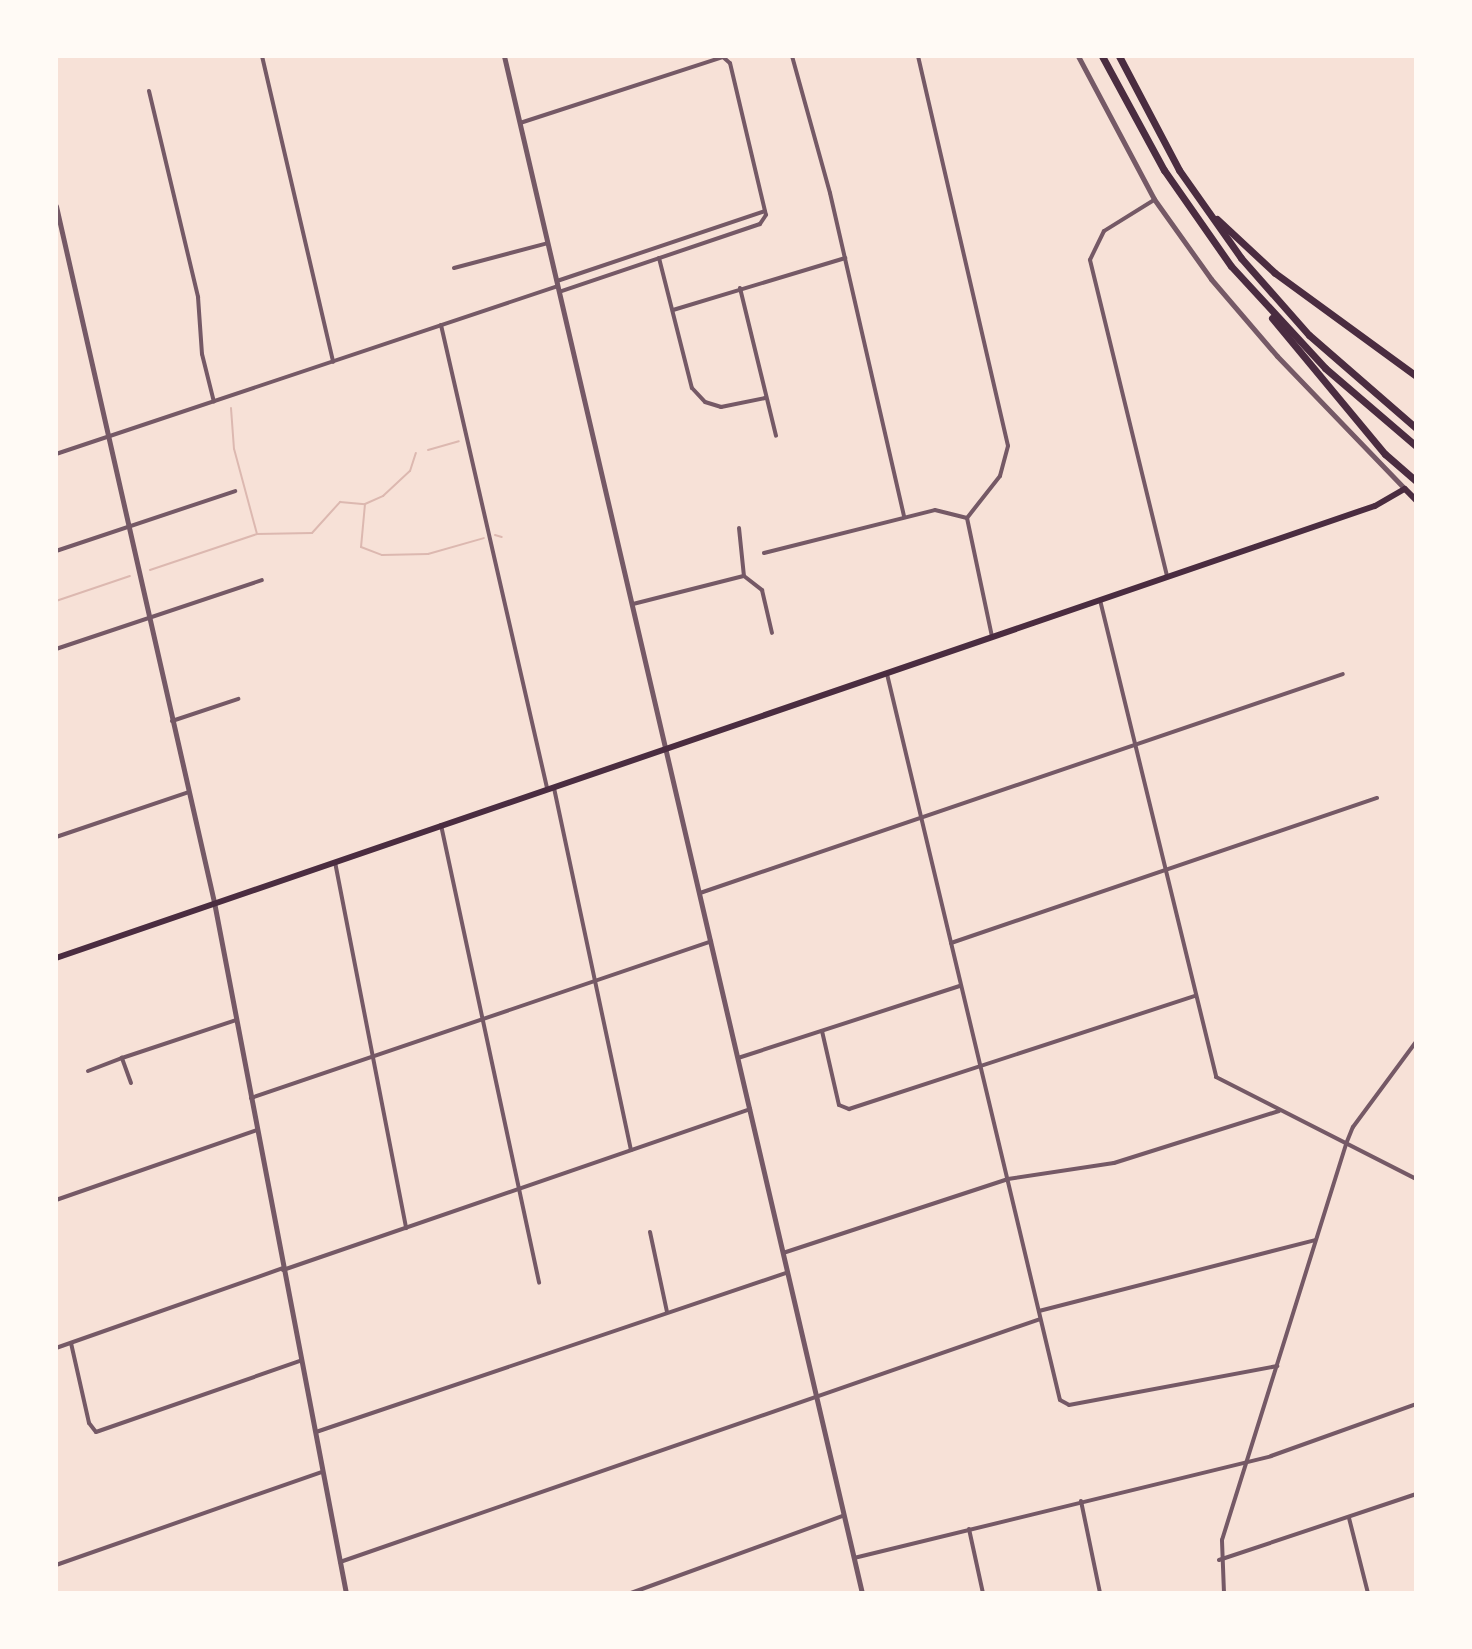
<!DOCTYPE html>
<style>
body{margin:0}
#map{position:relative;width:1472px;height:1649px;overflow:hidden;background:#f7e1d7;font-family:Commissioner,sans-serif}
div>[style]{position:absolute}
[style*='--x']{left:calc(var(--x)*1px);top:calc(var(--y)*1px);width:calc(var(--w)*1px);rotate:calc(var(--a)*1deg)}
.stream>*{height:2px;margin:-1px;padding:0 1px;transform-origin:1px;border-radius:1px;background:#dcb8b0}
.minor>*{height:4px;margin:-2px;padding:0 2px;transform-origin:2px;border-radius:2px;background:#755966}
.tertiary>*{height:5px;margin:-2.5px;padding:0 2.5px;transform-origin:2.5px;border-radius:2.5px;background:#755966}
.secondary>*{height:6px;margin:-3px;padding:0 3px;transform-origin:3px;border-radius:3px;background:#4a2c40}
.motorway>*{height:7px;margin:-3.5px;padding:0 3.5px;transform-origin:3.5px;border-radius:3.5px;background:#4a2c40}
span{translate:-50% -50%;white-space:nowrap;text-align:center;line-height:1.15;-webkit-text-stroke:8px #fffaf5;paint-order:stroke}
.frame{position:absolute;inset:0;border:58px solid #fffaf5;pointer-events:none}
</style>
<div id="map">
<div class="stream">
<div style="--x:428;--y:450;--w:32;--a:-16"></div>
<div style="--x:365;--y:504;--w:43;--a:95.3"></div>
<div style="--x:361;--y:547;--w:22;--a:21"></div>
<div style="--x:382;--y:555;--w:46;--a:-1.2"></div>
<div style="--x:428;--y:554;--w:58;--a:-15.9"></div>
<div style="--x:257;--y:534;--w:55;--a:-1"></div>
<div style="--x:312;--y:533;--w:42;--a:-47.9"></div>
<div style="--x:340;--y:502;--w:25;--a:5"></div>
<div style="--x:365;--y:504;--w:20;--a:-24"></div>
<div style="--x:383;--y:496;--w:37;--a:-43"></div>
<div style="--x:410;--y:471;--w:19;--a:-72"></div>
<div style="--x:495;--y:535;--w:7;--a:16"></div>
<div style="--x:150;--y:570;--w:113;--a:-18.6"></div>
<div style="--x:257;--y:534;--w:88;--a:-105.1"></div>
<div style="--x:234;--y:449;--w:41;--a:-94.2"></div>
<div style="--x:56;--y:601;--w:78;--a:-18.7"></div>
</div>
<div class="minor">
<div style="--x:262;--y:56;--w:314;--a:76.9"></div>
<div style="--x:792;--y:56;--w:142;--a:74.5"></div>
<div style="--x:830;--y:193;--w:332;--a:77.1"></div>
<div style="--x:918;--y:56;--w:400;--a:77"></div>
<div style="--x:1008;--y:446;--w:31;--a:105"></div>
<div style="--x:1000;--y:476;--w:53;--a:128.2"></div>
<div style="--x:967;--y:518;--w:122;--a:78.1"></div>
<div style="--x:149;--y:91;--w:212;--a:76.6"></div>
<div style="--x:198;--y:297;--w:57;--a:86"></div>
<div style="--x:202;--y:354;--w:49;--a:76"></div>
<div style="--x:520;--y:123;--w:213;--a:-18"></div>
<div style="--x:723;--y:57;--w:9;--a:41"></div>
<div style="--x:730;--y:63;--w:156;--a:76.7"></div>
<div style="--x:766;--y:215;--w:11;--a:124"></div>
<div style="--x:760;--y:224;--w:212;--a:161.3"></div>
<div style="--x:1154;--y:200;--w:59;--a:148.2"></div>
<div style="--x:1104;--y:231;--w:32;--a:116"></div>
<div style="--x:1090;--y:260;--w:326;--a:76.3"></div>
<div style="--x:659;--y:258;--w:134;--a:75.8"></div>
<div style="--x:692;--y:388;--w:19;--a:47"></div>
<div style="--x:705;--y:402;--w:17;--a:17"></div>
<div style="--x:721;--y:407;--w:45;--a:-11.6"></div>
<div style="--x:454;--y:268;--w:97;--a:-14.9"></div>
<div style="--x:557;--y:281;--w:219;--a:-18.6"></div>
<div style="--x:740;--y:288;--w:152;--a:76.3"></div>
<div style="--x:673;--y:310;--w:180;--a:-16.8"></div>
<div style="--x:441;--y:325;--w:476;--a:77.1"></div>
<div style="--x:56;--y:454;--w:529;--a:-18.5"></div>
<div style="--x:739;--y:528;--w:48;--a:84.1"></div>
<div style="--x:744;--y:576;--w:23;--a:38"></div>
<div style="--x:762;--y:590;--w:44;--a:76.9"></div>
<div style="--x:56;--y:551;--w:189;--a:-18.5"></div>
<div style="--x:764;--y:553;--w:176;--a:-14.1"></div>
<div style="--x:935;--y:510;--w:33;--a:14"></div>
<div style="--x:1100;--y:600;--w:491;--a:76.3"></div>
<div style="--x:1216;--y:1077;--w:225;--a:27"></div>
<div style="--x:633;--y:604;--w:114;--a:-14.2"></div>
<div style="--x:56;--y:649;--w:217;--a:-18.5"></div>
<div style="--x:887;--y:674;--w:746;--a:76.6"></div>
<div style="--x:1060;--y:1400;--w:10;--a:29"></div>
<div style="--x:1069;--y:1405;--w:212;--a:-10.6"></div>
<div style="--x:172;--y:721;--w:70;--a:-18.4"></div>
<div style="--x:554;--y:788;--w:370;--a:78"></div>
<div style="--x:441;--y:825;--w:468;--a:77.9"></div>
<div style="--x:56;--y:837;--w:140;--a:-18.7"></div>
<div style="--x:335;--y:862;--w:373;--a:79"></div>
<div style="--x:700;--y:893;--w:679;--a:-18.81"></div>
<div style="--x:951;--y:943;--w:450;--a:-18.8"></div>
<div style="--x:822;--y:1031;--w:76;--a:77.1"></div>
<div style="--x:839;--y:1105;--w:11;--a:22"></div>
<div style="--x:849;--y:1109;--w:364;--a:-18.1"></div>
<div style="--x:738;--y:1058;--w:233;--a:-18"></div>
<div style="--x:88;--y:1071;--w:36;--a:-21"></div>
<div style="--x:131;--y:1083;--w:27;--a:-110"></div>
<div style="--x:122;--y:1058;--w:120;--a:-18.4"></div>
<div style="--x:251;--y:1098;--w:486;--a:-18.8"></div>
<div style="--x:56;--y:1200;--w:213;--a:-19.2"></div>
<div style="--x:650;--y:1232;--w:82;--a:78"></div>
<div style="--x:783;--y:1253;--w:237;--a:-18.2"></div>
<div style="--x:1008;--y:1179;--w:107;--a:-8.6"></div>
<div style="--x:1114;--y:1163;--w:173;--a:-17.5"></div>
<div style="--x:283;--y:1270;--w:494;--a:-19"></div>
<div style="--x:1039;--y:1311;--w:285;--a:-14.4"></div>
<div style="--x:71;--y:1343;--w:82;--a:77.3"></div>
<div style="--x:89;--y:1423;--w:11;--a:52"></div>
<div style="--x:96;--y:1432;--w:216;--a:-19.2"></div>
<div style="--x:56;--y:1348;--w:241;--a:-19.4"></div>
<div style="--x:316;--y:1432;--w:498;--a:-18.7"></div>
<div style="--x:1081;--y:1501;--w:94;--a:78.3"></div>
<div style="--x:1349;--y:1518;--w:77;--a:75.8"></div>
<div style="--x:969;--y:1529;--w:66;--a:77.7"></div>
<div style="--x:854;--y:1558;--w:429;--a:-13.7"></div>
<div style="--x:1271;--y:1456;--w:154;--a:-19.7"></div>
<div style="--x:1219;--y:1560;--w:208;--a:-18.5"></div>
<div style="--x:340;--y:1562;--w:741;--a:-19.14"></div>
<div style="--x:56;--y:1565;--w:282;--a:-19.3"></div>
<div style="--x:631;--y:1593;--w:226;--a:-20"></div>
<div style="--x:1224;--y:1593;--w:53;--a:-92.2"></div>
<div style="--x:1222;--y:1540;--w:415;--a:-72.6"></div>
<div style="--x:1346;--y:1144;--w:18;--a:-68"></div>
<div style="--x:1353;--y:1127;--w:106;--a:-53.5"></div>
</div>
<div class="tertiary">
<div style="--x:504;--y:56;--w:1578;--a:76.89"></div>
<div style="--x:1078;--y:56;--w:162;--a:62"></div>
<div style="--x:1154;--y:199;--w:98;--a:54.5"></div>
<div style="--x:1211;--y:279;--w:101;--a:49.4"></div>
<div style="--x:1277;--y:356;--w:185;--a:46.1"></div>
<div style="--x:56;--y:206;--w:714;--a:77.21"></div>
<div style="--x:214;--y:902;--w:703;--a:79.19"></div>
</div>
<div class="secondary">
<div style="--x:56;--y:958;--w:1394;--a:-18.92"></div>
<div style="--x:1375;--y:506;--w:34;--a:-30"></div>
<div style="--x:1405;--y:489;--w:16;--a:45"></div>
</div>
<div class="motorway">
<div style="--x:1102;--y:56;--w:130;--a:61.5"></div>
<div style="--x:1164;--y:170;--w:117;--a:55.1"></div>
<div style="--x:1231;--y:266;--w:139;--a:47.3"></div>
<div style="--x:1325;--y:368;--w:120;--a:40.6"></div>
<div style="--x:1119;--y:56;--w:129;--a:62.2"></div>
<div style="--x:1179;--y:170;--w:108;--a:54.8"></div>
<div style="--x:1241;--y:258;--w:103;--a:48.6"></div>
<div style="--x:1309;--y:335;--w:142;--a:41"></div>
<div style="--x:1217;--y:219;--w:79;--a:43"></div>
<div style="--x:1275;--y:273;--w:175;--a:36.1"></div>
<div style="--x:1272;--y:318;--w:177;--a:50.3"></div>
<div style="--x:1385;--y:454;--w:41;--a:41.1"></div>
</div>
<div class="frame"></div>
</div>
